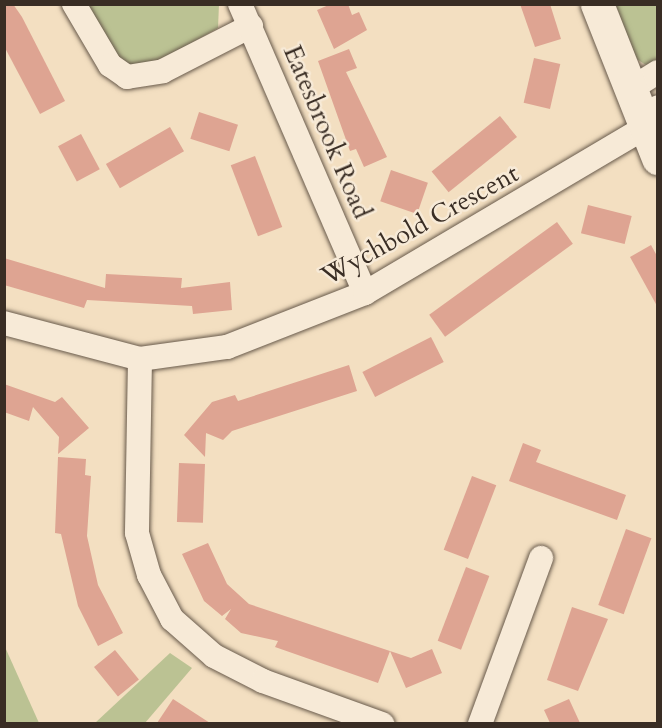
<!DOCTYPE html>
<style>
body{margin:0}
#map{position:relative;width:662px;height:728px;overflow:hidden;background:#f3dfc1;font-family:Cardo,serif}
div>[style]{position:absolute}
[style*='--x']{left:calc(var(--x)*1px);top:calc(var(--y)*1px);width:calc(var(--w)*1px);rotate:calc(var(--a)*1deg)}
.green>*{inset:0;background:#bbc293}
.building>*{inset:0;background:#dea492;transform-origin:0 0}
.roads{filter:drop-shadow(0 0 2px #685a4b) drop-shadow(0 0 2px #685a4b)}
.street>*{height:24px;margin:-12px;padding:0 12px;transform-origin:12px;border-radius:12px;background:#f7ead7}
.secondary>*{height:33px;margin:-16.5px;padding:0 16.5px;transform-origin:16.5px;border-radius:16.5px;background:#f7ead7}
span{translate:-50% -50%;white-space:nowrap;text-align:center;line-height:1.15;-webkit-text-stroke:5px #f7ead7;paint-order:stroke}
.street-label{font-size:26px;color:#392d24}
.frame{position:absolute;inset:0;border:6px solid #392d24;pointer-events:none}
</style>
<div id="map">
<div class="green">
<div style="clip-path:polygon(219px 4px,218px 28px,151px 66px,134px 67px,120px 59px,83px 5px)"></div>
<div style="clip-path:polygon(616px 5px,657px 5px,657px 62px,646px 65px,635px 58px)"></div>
<div style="clip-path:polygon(4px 647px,5px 647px,39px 723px,5px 723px)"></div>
<div style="clip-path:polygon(170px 653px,192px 668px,145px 723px,95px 723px)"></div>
</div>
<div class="building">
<div style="clip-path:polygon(4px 4px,13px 4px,22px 17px,65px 101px,40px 114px,4px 46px)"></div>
<div style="clip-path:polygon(331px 4px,348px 4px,352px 15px,359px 12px,367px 30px,334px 49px,317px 10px)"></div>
<div style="clip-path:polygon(520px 4px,550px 4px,561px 39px,535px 47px)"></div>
<div style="clip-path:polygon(349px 49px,357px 68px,346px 72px,387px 157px,364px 167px,356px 149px,350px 151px,318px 61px)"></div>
<div style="left:534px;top:58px;width:27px;height:46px;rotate:13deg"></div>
<div style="left:199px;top:112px;width:41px;height:28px;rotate:18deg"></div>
<div style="left:500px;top:116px;width:27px;height:88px;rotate:51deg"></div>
<div style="left:170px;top:127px;width:28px;height:74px;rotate:60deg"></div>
<div style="left:81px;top:134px;width:40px;height:26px;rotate:62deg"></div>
<div style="left:255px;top:156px;width:76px;height:26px;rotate:69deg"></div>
<div style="left:391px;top:170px;width:39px;height:33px;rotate:19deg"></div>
<div style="left:588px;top:205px;width:45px;height:29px;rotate:14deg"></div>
<div style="left:557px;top:222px;width:27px;height:158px;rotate:54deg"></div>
<div style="clip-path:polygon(651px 245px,657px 256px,657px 306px,630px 257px)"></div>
<div style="clip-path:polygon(4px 258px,105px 288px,106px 274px,182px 278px,181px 288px,230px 282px,232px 310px,193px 314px,192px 306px,87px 300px,84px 308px,4px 285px)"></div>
<div style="left:431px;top:337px;width:28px;height:77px;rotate:63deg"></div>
<div style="clip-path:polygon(349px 365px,357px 391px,232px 431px,223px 440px,206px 433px,205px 457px,184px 435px,212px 402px,235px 395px,238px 401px)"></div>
<div style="clip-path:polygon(4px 384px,55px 402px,62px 397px,89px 428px,58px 454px,59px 437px,33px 407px,29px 421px,4px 412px)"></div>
<div style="clip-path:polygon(523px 443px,541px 450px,536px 462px,626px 495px,617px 520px,509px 481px)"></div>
<div style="clip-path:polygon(58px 457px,86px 459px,85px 475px,91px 476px,87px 536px,98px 585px,123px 633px,98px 646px,78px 606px,61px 534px,55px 533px)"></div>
<div style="left:179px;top:463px;width:26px;height:59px;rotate:2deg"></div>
<div style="left:472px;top:476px;width:26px;height:79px;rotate:21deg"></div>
<div style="left:626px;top:529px;width:27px;height:81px;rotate:20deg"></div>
<div style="clip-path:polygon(208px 543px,227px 584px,249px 604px,411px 658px,432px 649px,442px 673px,406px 688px,390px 651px,378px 683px,275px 647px,278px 641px,241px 633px,225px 619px,231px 609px,222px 616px,204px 601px,182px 554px)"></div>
<div style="left:466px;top:567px;width:25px;height:79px;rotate:21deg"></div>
<div style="clip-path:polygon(572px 607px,608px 619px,578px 691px,547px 680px)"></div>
<div style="left:115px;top:650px;width:38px;height:27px;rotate:51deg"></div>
<div style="clip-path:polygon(173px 699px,210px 723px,157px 723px)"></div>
<div style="clip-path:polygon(569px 699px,580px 723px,550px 723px,544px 710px)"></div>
</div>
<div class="roads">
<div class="street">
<div style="--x:74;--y:4;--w:71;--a:59.5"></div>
<div style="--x:110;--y:65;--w:21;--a:35"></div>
<div style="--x:127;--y:77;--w:36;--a:-9"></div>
<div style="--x:163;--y:71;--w:99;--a:-27.1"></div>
<div style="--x:240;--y:4;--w:315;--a:66.6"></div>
<div style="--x:629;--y:90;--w:34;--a:-32"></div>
<div style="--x:4;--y:323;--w:141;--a:14.8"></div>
<div style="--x:140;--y:359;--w:88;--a:-7.9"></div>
<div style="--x:227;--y:347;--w:148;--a:-21.4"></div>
<div style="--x:365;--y:293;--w:324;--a:-30.6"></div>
<div style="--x:644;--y:128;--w:25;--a:-56"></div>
<div style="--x:140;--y:359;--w:174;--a:91"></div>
<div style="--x:137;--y:533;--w:44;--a:74.1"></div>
<div style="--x:149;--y:575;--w:50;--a:62.4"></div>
<div style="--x:172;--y:619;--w:56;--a:41.4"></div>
<div style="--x:214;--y:656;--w:55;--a:27"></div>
<div style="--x:263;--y:681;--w:127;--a:19.9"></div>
<div style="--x:480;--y:724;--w:177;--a:-69.8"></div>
</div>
<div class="secondary">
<div style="--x:597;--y:4;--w:166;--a:68.4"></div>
</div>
</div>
<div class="street-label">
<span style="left:327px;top:132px;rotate:67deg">Eatesbrook Road</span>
<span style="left:420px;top:225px;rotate:-29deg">Wychbold Crescent</span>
</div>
<div class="frame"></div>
</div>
